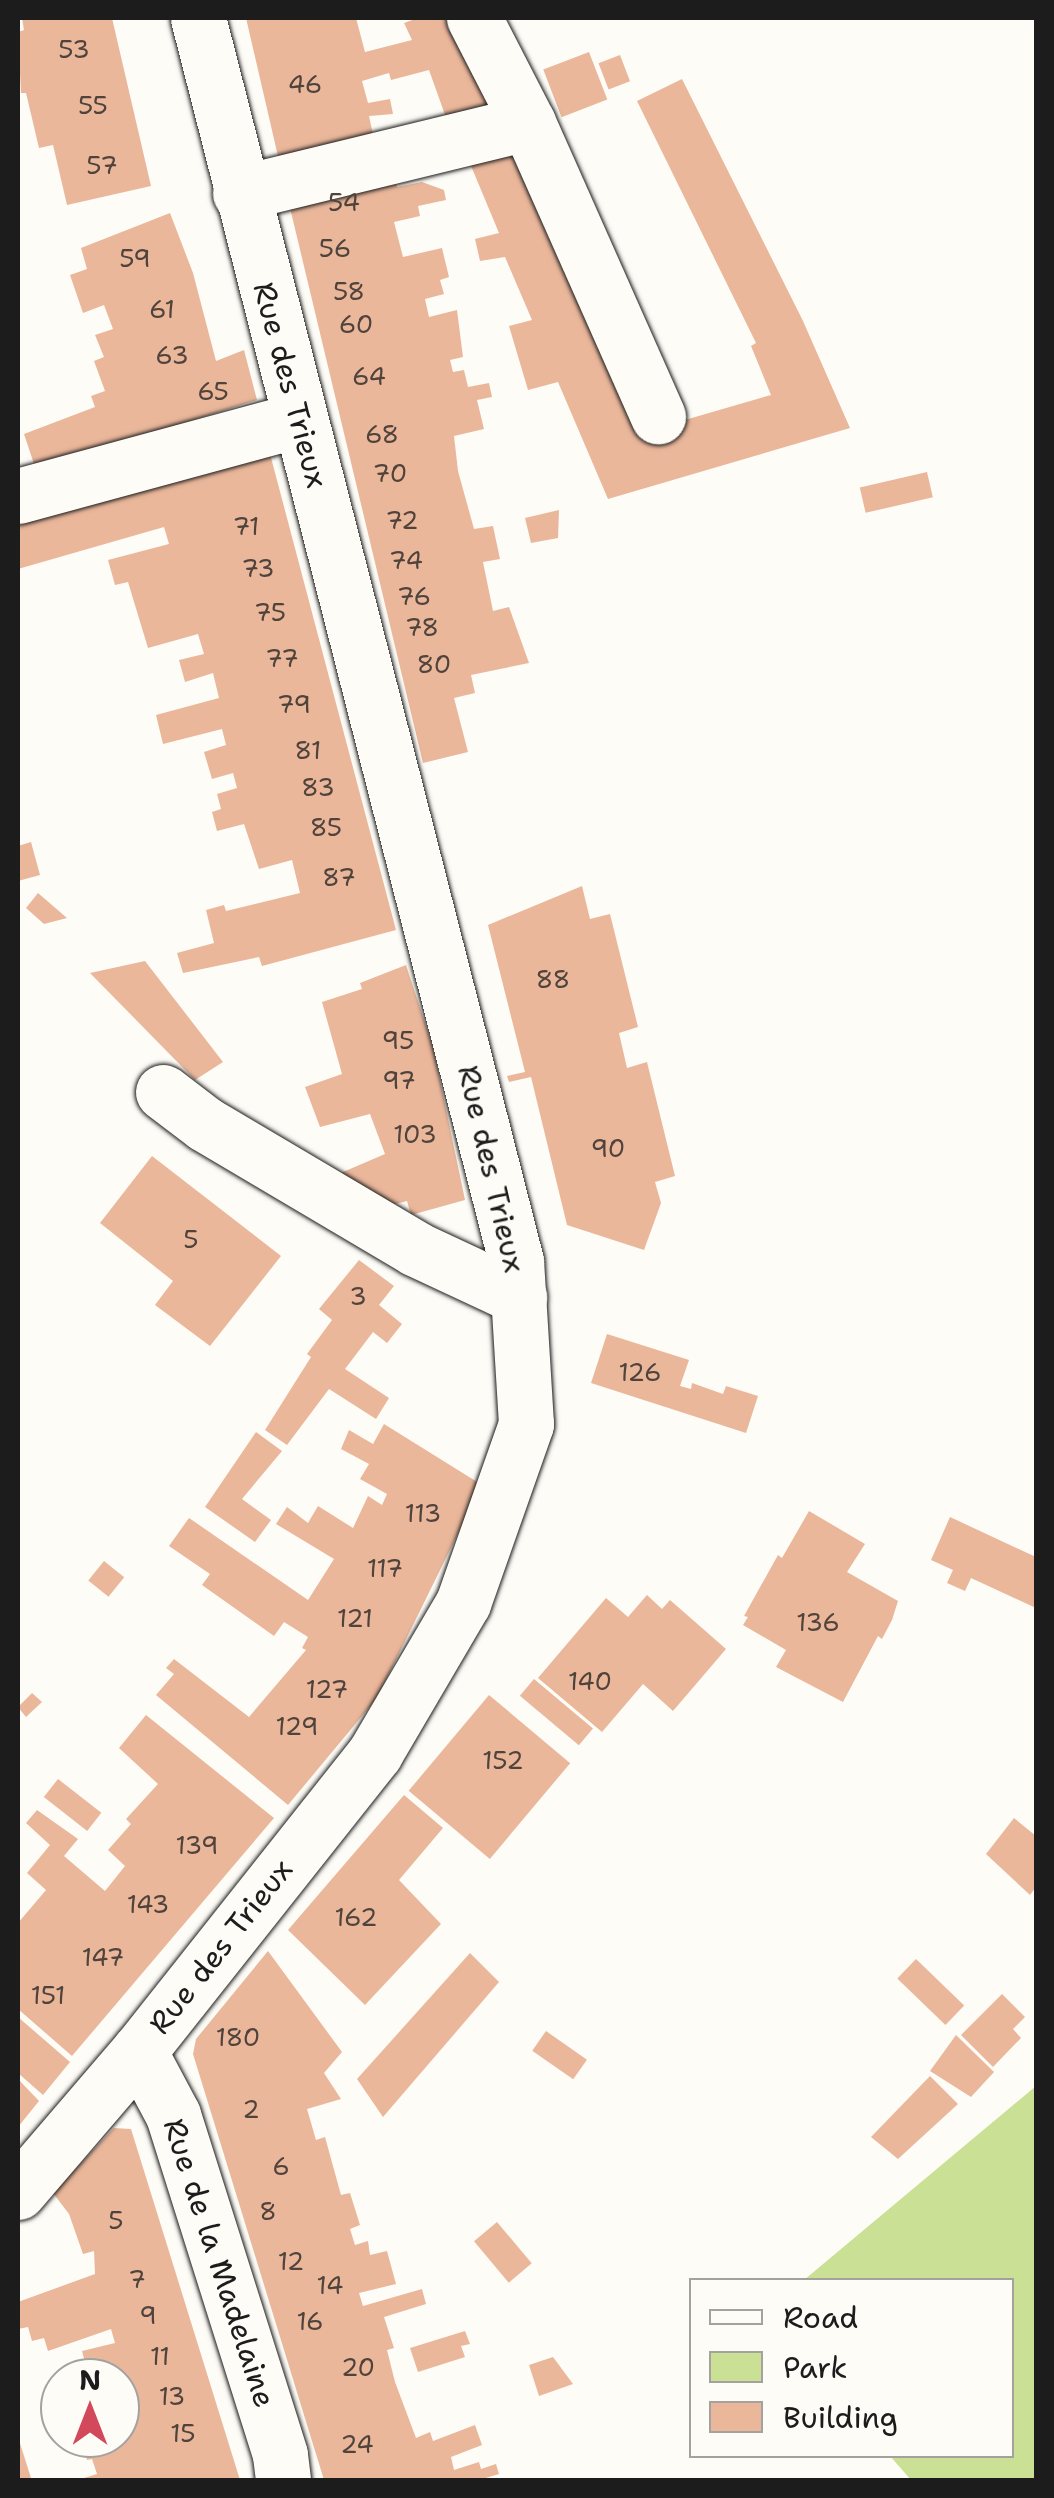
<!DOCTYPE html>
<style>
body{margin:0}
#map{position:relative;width:1054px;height:2498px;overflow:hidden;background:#fdfcf7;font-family:"Shantell Sans",sans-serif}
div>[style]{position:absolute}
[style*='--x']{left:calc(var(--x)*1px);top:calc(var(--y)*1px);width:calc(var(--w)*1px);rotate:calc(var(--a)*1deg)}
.green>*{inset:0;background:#c9e095}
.building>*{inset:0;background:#eab79b;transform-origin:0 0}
.roads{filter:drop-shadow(0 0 2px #1c1c1c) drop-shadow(0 0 2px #1c1c1c)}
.minor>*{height:55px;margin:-27.5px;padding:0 27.5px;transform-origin:27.5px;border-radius:27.5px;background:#fdfcf7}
span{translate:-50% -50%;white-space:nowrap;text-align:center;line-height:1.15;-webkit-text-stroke:9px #fdfcf7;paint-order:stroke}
.number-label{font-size:25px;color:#50433c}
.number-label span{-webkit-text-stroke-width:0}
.street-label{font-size:30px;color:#1c1c1c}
.frame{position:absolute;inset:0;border:20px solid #1c1c1c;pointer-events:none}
.legend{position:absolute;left:689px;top:2278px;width:325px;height:180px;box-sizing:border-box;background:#fdfcf7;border:2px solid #a3a29f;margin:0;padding:12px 18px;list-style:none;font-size:30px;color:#1c1c1c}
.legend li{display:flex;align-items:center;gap:20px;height:50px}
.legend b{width:50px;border:2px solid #a3a29f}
.north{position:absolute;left:40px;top:2358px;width:100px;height:100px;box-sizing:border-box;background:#fdfcf7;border:2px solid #a3a29f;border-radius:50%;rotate:0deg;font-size:28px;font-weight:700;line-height:40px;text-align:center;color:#1c1c1c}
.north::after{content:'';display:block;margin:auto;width:35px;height:45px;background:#d1495b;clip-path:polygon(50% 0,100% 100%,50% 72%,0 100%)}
</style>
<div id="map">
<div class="green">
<div style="clip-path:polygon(1036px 2086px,1036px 2480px,911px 2480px,890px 2456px,1012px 2456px,1012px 2280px,804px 2280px)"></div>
</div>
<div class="building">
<div style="clip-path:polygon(22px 18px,112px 18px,151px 186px,67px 205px,53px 145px,39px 148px,26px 93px,21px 93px,18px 32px,24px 30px)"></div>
<div style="clip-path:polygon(246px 18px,356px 18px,365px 52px,412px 40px,404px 23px,418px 18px,459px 18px,497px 108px,449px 126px,429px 70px,391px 80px,389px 73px,362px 81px,368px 103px,390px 99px,393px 114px,369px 116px,375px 144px,280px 165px)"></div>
<div style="left:589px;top:52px;width:51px;height:49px;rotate:69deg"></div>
<div style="left:620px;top:55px;width:28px;height:23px;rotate:69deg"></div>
<div style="clip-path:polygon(682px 79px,803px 321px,850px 428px,608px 499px,558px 382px,528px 390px,509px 326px,532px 320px,505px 257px,480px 261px,475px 239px,499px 233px,464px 149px,516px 134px,640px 433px,771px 395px,751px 346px,756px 343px,637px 101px)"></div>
<div style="clip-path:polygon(393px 160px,397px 187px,422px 182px,444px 190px,446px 200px,418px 206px,420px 216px,394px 222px,403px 257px,442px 248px,449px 277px,440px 280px,444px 294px,425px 299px,429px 317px,457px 310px,463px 357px,450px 360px,453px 372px,464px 370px,468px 387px,489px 383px,492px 397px,477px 400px,484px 429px,454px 436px,458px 471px,474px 529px,493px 526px,500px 559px,483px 562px,493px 611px,509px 607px,529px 663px,471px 675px,475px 693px,454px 698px,468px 752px,423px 763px,285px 187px)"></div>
<div style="clip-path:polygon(170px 213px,193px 273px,216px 361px,244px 350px,257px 400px,36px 470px,24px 434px,95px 407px,91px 396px,105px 391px,94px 361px,104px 357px,95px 335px,113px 329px,104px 305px,83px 313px,70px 275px,87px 269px,81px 248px)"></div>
<div style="clip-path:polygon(269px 450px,396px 930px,262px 966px,259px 957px,183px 973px,177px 953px,214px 943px,206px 910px,224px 905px,226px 911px,300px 893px,292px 860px,259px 869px,244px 824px,217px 831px,212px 812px,221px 809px,217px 794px,237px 788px,233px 773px,212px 779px,204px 752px,226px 745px,222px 729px,163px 744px,156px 715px,219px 698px,213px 673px,185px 682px,179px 660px,204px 654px,198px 634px,148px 648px,128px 582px,115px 585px,108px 560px,169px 544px,164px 527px,18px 569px,18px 520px)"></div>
<div style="left:927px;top:472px;width:26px;height:69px;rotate:77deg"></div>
<div style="clip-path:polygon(559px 510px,558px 538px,531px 543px,525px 518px)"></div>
<div style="clip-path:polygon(31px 842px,40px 875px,18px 881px,18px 846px)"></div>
<div style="clip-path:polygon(582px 886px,590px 919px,610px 914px,638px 1027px,619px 1033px,627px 1068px,647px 1062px,675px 1176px,655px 1182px,661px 1203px,644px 1250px,567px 1225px,531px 1077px,509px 1082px,507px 1076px,525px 1072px,488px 925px)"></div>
<div style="clip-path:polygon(38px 893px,67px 918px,44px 924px,26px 908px)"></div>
<div style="clip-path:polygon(145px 961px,223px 1062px,195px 1080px,90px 973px)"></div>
<div style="clip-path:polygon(406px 965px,433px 1047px,465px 1200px,411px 1215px,407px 1201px,372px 1210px,336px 1175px,385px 1154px,370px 1114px,320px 1127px,305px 1087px,342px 1074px,322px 1002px,362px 989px,360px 983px)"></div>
<div style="clip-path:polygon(152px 1156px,281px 1256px,210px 1346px,155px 1305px,173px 1281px,100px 1223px)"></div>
<div style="clip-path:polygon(359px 1260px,394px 1286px,379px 1305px,402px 1324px,387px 1343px,373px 1332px,345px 1369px,389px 1398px,376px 1419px,329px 1389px,287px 1445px,265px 1430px,311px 1357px,307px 1354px,332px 1320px,319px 1309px)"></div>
<div style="clip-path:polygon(607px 1334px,689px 1360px,680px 1386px,691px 1389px,692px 1383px,723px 1394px,726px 1386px,758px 1396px,746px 1433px,591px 1383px)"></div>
<div style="clip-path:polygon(384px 1424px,482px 1485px,377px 1698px,288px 1805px,156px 1695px,174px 1674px,166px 1668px,174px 1659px,249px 1717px,306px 1650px,302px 1648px,308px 1637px,284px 1622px,274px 1636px,202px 1585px,210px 1574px,169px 1546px,189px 1518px,308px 1600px,334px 1559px,276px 1524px,287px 1507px,308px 1523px,318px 1506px,353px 1528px,368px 1496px,382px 1505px,387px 1494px,360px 1479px,369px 1464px,341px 1449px,349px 1430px,373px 1444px)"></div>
<div style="clip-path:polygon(256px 1432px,282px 1451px,242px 1499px,271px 1520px,255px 1542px,205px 1507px)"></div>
<div style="clip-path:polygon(809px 1511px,865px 1544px,847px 1572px,898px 1601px,892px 1620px,882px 1639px,878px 1636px,843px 1702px,776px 1667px,786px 1650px,743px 1625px,748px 1617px,744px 1616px,778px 1555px,782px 1558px)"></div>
<div style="clip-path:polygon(950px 1517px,1036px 1557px,1036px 1608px,971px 1578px,965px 1591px,947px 1583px,953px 1570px,931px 1560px)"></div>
<div style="left:104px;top:1561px;width:26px;height:25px;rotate:39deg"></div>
<div style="clip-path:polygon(647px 1595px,662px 1609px,670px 1600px,726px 1649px,673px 1711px,643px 1684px,602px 1732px,538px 1678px,606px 1598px,628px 1617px)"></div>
<div style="left:534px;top:1679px;width:77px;height:22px;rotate:40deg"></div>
<div style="clip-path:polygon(32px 1693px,42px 1702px,26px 1717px,18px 1707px)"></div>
<div style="left:489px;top:1695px;width:106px;height:125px;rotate:40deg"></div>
<div style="clip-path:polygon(146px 1715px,274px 1818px,72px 2056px,18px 2009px,18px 1923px,46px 1890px,27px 1873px,50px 1845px,26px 1823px,37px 1810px,78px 1839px,64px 1856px,105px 1891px,125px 1866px,108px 1850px,131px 1824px,126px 1819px,158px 1784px,119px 1748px)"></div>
<div style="left:58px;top:1779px;width:55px;height:23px;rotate:38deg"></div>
<div style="clip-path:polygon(404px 1795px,443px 1828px,399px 1880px,441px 1924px,365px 2005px,288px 1930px)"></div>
<div style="clip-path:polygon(1014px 1818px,1036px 1836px,1036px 1887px,1030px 1895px,986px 1854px)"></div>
<div style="clip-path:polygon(268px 1951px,342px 2052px,324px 2073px,341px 2099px,307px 2109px,316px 2140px,325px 2137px,341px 2195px,350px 2193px,360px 2225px,350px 2229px,355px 2245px,368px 2241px,370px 2255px,387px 2251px,396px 2284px,359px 2293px,363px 2306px,422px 2289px,426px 2304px,384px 2317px,394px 2348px,387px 2350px,395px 2382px,416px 2438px,430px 2432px,433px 2441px,475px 2425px,482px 2445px,451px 2457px,454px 2470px,479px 2462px,481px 2469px,496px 2464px,499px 2474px,479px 2480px,324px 2480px,193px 2054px,196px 2039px)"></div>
<div style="clip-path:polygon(470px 1953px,499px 1982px,383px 2117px,357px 2079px)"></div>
<div style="left:916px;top:1959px;width:67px;height:27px;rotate:44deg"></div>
<div style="clip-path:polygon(1002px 1994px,1025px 2017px,1013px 2029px,1021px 2038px,993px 2067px,961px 2035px)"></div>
<div style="clip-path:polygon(18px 2017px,70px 2062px,43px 2095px,18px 2073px)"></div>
<div style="left:546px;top:2031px;width:50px;height:24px;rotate:35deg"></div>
<div style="clip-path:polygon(956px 2035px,994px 2072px,971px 2097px,930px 2071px)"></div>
<div style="clip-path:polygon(930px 2076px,958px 2104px,898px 2159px,871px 2137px)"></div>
<div style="clip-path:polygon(18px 2079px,39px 2101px,18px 2127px)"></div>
<div style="clip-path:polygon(114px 2128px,131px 2129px,240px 2480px,78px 2480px,97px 2474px,92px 2459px,87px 2460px,82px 2440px,120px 2438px,120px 2378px,89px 2378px,82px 2351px,115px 2343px,111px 2329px,48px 2351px,44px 2338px,32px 2341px,28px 2327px,18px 2329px,18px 2302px,95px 2274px,94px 2251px,83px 2254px,69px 2214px,53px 2193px)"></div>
<div style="left:497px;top:2222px;width:54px;height:30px;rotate:50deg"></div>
<div style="clip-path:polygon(465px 2331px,470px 2344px,461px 2346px,465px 2357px,418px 2372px,410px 2348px)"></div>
<div style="clip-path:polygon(553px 2357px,573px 2384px,539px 2396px,529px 2365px)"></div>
<div style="clip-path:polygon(18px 2437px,31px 2478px,26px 2480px,18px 2480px)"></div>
</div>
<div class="roads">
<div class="minor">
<div style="--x:474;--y:18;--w:118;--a:62.8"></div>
<div style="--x:528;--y:123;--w:321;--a:66.1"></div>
<div style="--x:240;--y:193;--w:296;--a:-13.7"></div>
<div style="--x:18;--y:496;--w:290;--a:-15.2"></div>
<div style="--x:163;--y:1092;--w:53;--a:37.3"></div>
<div style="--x:205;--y:1124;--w:245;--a:30.6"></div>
<div style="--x:416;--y:1249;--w:114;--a:25"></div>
<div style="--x:139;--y:2051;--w:72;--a:62"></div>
<div style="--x:173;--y:2115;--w:356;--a:72.5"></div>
<div style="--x:280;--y:2455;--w:25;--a:83"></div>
<div style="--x:18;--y:2192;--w:186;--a:-49.4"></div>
<div style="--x:139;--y:2051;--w:380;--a:-51.6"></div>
<div style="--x:375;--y:1753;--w:174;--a:-59.6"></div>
<div style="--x:463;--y:1603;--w:190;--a:-70.6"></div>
<div style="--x:526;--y:1424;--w:163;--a:-93.5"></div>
<div style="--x:516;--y:1261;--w:1283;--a:-104.35"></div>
</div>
</div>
<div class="number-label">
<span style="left:74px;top:49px">53</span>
<span style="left:305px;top:84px">46</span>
<span style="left:93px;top:105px">55</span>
<span style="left:102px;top:165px">57</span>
<span style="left:344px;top:202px">54</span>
<span style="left:335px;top:248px">56</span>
<span style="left:135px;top:258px">59</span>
<span style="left:349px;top:291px">58</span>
<span style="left:162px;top:309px">61</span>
<span style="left:356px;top:324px">60</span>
<span style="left:172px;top:355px">63</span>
<span style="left:369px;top:376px">64</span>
<span style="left:213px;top:391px">65</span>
<span style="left:382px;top:434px">68</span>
<span style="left:390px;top:473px">70</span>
<span style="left:402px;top:520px">72</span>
<span style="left:246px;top:526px">71</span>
<span style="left:406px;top:560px">74</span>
<span style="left:258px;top:568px">73</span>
<span style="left:414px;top:596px">76</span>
<span style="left:270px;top:612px">75</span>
<span style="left:422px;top:627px">78</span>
<span style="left:282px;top:658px">77</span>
<span style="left:434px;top:664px">80</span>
<span style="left:294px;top:704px">79</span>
<span style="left:308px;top:750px">81</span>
<span style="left:318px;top:787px">83</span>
<span style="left:326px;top:827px">85</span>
<span style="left:339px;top:877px">87</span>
<span style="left:553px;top:979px">88</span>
<span style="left:398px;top:1040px">95</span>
<span style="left:399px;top:1080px">97</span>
<span style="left:415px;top:1134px">103</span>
<span style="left:608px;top:1148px">90</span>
<span style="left:191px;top:1239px">5</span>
<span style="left:358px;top:1296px">3</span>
<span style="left:640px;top:1372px">126</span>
<span style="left:423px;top:1513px">113</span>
<span style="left:385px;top:1568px">117</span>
<span style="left:355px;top:1618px">121</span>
<span style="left:818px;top:1622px">136</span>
<span style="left:590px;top:1681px">140</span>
<span style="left:327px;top:1689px">127</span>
<span style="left:297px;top:1726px">129</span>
<span style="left:503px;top:1760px">152</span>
<span style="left:197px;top:1845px">139</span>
<span style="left:148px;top:1904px">143</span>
<span style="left:356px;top:1917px">162</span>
<span style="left:103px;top:1957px">147</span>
<span style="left:48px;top:1995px">151</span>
<span style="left:238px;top:2037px">180</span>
<span style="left:251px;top:2109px">2</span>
<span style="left:281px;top:2166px">6</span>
<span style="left:268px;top:2211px">8</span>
<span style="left:116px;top:2220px">5</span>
<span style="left:291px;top:2261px">12</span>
<span style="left:137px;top:2279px">7</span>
<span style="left:330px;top:2285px">14</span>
<span style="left:148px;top:2315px">9</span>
<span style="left:310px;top:2321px">16</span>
<span style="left:160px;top:2356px">11</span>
<span style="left:358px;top:2367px">20</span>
<span style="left:172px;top:2396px">13</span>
<span style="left:183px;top:2433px">15</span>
<span style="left:357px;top:2444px">24</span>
</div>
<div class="street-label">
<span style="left:290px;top:385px;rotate:75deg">Rue des Trieux</span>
<span style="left:491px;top:1169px;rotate:77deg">Rue des Trieux</span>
<span style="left:221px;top:1947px;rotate:-52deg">Rue des Trieux</span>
<span style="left:219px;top:2263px;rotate:72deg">Rue de la Madelaine</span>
</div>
<div class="frame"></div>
<ul class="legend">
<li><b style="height:12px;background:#fdfcf7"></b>Road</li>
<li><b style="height:28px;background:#c9e095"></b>Park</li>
<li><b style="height:28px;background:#eab79b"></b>Building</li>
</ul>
<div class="north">N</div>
</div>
